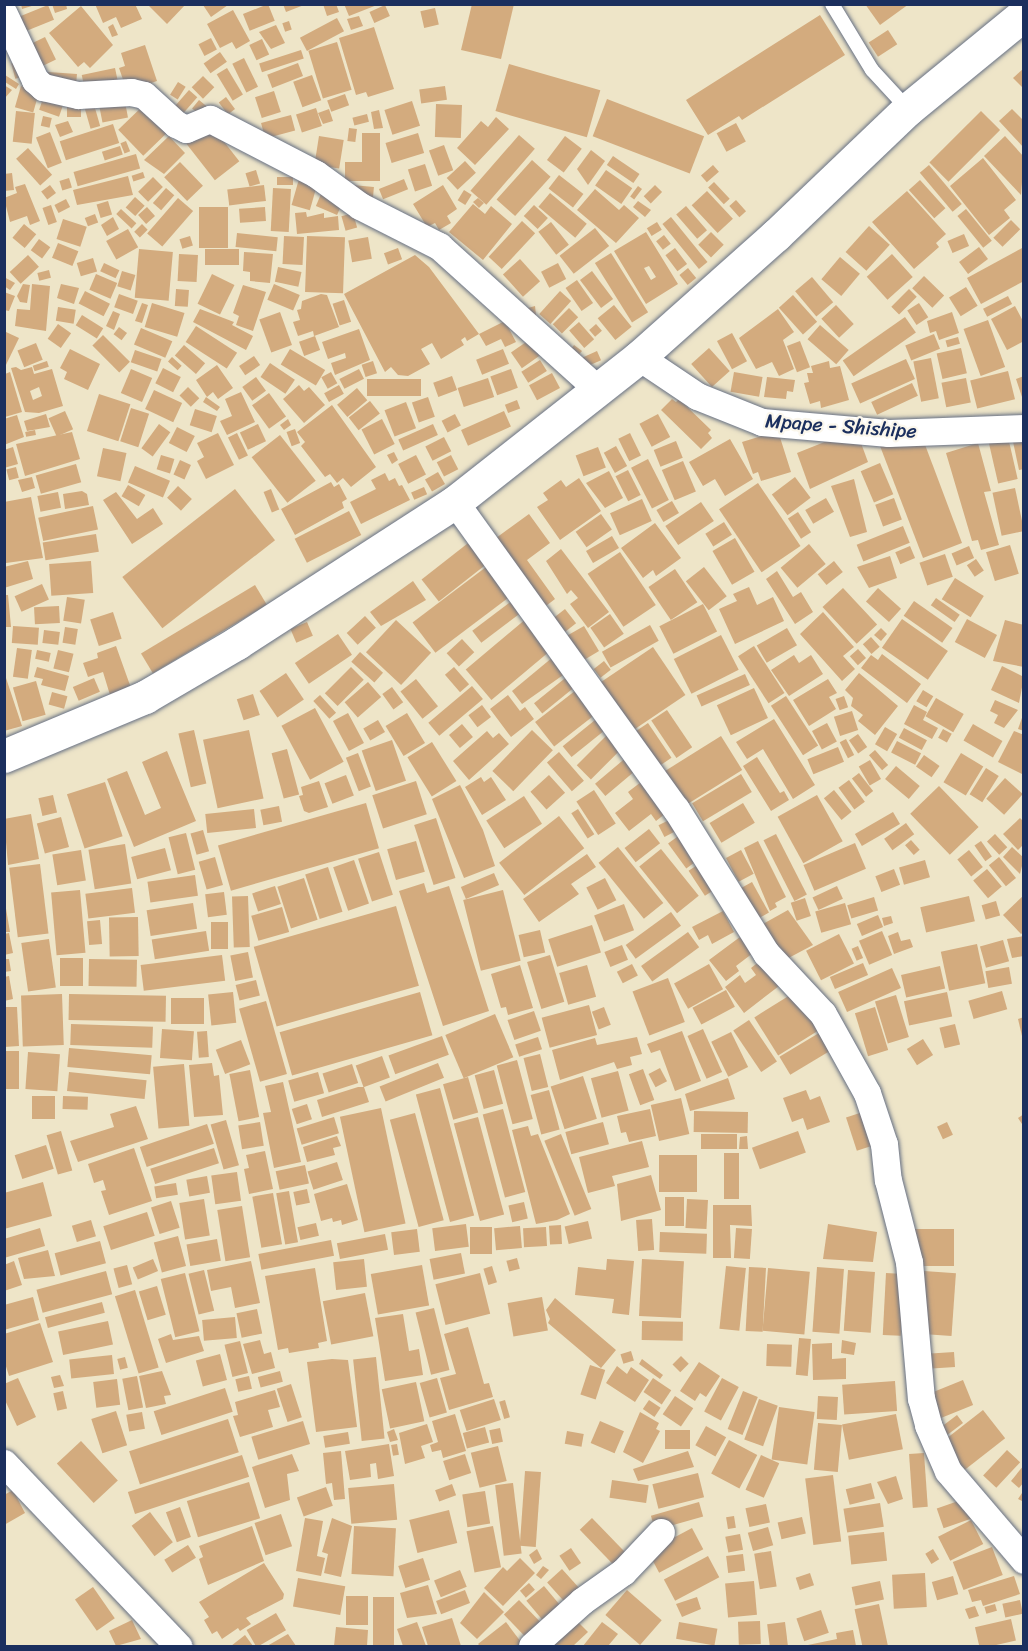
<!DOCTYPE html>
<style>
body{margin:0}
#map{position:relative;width:1028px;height:1651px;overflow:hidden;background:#eee5c8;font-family:Sriracha,sans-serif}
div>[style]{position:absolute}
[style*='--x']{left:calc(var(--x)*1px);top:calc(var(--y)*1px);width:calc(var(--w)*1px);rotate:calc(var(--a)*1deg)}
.building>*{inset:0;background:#d3ab7e;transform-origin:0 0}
.roads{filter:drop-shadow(0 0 2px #656f83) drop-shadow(0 0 2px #656f83)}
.service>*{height:14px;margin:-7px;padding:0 7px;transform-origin:7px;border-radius:7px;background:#fff}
.minor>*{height:27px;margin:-13.5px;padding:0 13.5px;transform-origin:13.5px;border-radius:13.5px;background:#fff}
.tertiary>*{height:33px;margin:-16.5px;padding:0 16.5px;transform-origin:16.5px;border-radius:16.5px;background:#fff}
span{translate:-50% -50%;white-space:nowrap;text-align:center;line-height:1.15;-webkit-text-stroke:4.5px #fbf7ec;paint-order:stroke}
.street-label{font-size:20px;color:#1b2f5e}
.frame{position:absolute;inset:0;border:6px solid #1b2f5e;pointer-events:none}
</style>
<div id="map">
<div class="building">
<div style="clip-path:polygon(21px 4px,35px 4px,35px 5px,22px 9px)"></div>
<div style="clip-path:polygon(52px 4px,66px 4px,67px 9px,55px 13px)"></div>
<div style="clip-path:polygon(95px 4px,135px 4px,142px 19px,121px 28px,116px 17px,103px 23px)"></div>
<div style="clip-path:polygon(147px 4px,186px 4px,167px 24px)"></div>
<div style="left:268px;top:4px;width:18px;height:27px;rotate:68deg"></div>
<div style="clip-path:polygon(283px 4px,304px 4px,304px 5px,286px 12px)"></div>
<div style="clip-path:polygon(323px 4px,336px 4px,339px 12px,327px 16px)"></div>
<div style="clip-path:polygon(344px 4px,377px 4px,377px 5px,349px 16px)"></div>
<div style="clip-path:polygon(472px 4px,514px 4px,501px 59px,461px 50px)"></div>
<div style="clip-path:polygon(865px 4px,909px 4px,880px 25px)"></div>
<div style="left:48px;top:5px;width:16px;height:36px;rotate:68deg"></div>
<div style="clip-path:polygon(203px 5px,228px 5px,211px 17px)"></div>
<div style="left:385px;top:5px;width:12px;height:17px;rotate:66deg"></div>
<div style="clip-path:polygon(81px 6px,113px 45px,90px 68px,84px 62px,78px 67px,49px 33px)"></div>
<div style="left:435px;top:8px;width:17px;height:15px;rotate:77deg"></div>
<div style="clip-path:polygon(233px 10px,250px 41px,236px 49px,232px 42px,220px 48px,207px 24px)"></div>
<div style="clip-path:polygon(820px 15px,845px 55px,742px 120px,739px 116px,708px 135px,686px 100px)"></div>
<div style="clip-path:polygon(359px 16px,363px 26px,351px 30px,347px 19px)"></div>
<div style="left:337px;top:18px;width:15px;height:42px;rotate:62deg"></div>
<div style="left:289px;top:21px;width:9px;height:7px;rotate:72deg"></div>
<div style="clip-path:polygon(113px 24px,118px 35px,112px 37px,108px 27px)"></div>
<div style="clip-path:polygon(276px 25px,285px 43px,271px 49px,259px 32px)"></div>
<div style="clip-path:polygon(374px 27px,394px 89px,368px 97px,366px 92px,356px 95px,339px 38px)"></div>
<div style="left:888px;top:30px;width:17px;height:23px;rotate:57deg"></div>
<div style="left:45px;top:37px;width:25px;height:20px;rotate:64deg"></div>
<div style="left:211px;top:38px;width:13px;height:14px;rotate:63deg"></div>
<div style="left:262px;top:39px;width:17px;height:14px;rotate:65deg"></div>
<div style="left:337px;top:42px;width:50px;height:30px;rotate:73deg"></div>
<div style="clip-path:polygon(145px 45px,157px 81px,127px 91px,119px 68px,125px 66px,121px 53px)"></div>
<div style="left:301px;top:50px;width:9px;height:44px;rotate:72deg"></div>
<div style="left:220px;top:52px;width:12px;height:20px;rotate:55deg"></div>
<div style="left:244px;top:58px;width:32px;height:13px;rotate:64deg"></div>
<div style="left:16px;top:62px;width:16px;height:5px;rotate:75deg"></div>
<div style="left:298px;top:63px;width:14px;height:33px;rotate:69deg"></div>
<div style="left:509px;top:64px;width:95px;height:49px;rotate:16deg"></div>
<div style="left:115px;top:68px;width:19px;height:34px;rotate:78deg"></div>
<div style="left:227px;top:68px;width:31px;height:12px;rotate:59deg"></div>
<div style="clip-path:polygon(1024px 68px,1024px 89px,1013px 78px)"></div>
<div style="left:48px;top:72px;width:29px;height:12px;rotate:4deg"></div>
<div style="clip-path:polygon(5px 75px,19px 84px,16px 89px,5px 82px)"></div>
<div style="left:312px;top:75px;width:27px;height:20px;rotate:70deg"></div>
<div style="left:203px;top:76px;width:16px;height:16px;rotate:45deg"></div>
<div style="left:178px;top:82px;width:9px;height:15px;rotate:32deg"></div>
<div style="clip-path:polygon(4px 85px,12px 90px,4px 99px)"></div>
<div style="left:21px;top:86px;width:19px;height:22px;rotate:16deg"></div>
<div style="left:445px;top:86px;width:14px;height:26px;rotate:82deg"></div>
<div style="left:46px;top:90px;width:21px;height:21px;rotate:19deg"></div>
<div style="left:189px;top:90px;width:11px;height:22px;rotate:41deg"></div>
<div style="left:274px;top:91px;width:22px;height:20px;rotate:72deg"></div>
<div style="left:345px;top:94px;width:12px;height:19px;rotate:70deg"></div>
<div style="left:124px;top:97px;width:21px;height:26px;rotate:79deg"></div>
<div style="left:226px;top:97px;width:15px;height:9px;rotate:53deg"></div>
<div style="left:607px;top:99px;width:104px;height:40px;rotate:21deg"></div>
<div style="left:67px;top:100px;width:14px;height:17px"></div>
<div style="left:199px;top:100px;width:13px;height:11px;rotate:39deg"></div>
<div style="left:93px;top:101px;width:26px;height:10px;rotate:74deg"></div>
<div style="left:412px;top:101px;width:26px;height:29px;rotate:72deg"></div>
<div style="left:147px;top:102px;width:36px;height:40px;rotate:46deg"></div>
<div style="left:436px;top:104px;width:26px;height:33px;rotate:2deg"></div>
<div style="left:316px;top:108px;width:19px;height:21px;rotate:72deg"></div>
<div style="clip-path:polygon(329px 109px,333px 121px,323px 124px,318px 113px)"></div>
<div style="clip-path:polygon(1012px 109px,1024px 121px,1024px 148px,999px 121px)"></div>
<div style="clip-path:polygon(379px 110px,383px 128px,374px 129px,371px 112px)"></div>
<div style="left:16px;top:111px;width:19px;height:31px;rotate:6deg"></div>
<div style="left:981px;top:111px;width:27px;height:73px;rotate:45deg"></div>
<div style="left:367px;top:114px;width:8px;height:15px;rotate:76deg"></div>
<div style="left:291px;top:115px;width:16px;height:31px;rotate:75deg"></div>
<div style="left:43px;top:116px;width:9px;height:10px;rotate:13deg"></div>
<div style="clip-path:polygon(496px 117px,509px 129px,475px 165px,457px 148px,481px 121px,488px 127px)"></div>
<div style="clip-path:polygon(68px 121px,73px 132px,60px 137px,55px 125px)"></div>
<div style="left:736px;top:123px;width:21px;height:22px;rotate:62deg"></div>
<div style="left:113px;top:124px;width:20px;height:56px;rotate:72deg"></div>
<div style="left:211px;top:125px;width:46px;height:31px;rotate:52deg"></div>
<div style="left:349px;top:128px;width:8px;height:13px;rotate:7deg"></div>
<div style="left:50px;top:132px;width:33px;height:15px;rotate:69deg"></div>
<div style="clip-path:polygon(362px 133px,380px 133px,380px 181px,345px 181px,345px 162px,362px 162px)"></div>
<div style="left:418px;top:133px;width:21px;height:34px;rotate:73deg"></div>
<div style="left:519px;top:135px;width:21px;height:74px;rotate:41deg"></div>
<div style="clip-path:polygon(169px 136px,185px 153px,164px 174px,144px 160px)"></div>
<div style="left:319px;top:136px;width:25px;height:29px;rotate:9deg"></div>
<div style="left:565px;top:136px;width:21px;height:30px;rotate:37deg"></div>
<div style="clip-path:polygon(1005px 136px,1024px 157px,1021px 195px,984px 156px)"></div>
<div style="left:126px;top:141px;width:11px;height:6px;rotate:68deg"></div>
<div style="left:444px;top:145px;width:27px;height:16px;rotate:70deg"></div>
<div style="left:120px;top:146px;width:9px;height:19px;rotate:72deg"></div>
<div style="left:28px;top:148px;width:36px;height:16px;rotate:48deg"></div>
<div style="clip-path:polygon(591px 150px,605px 161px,588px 185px,577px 169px)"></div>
<div style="left:136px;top:154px;width:15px;height:65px;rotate:74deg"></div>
<div style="left:613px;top:156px;width:32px;height:11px;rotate:34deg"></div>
<div style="clip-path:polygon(983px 158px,1016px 200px,1004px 210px,1010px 218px,989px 235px,950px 186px)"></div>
<div style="left:532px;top:160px;width:25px;height:53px;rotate:42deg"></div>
<div style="left:465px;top:161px;width:16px;height:25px;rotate:47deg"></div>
<div style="left:180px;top:162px;width:33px;height:22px;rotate:46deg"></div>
<div style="left:425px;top:164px;width:23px;height:18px;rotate:72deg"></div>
<div style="left:713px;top:165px;width:9px;height:16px;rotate:49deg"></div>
<div style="left:929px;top:165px;width:51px;height:12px;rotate:50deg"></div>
<div style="left:256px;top:170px;width:14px;height:11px;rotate:73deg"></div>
<div style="left:606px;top:170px;width:32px;height:19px;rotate:35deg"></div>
<div style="left:143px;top:172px;width:6px;height:12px;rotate:72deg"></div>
<div style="clip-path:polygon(12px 173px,14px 190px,4px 191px,4px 174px)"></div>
<div style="left:559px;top:175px;width:31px;height:17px;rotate:38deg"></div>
<div style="clip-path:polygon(128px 176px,133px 195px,77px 205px,73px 190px)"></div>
<div style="left:153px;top:177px;width:14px;height:21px;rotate:45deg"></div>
<div style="left:277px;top:177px;width:16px;height:8px"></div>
<div style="left:69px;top:178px;width:10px;height:10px;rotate:73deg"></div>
<div style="left:299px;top:179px;width:19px;height:27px;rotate:16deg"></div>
<div style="left:404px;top:179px;width:11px;height:27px;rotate:68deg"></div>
<div style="left:920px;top:180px;width:38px;height:15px;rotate:48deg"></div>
<div style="left:714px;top:182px;width:23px;height:8px;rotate:47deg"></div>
<div style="clip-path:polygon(25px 184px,40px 221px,30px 225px,27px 216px,10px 222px,4px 198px,17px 193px,15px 187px)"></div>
<div style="left:50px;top:185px;width:10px;height:11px;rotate:53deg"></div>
<div style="left:264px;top:185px;width:16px;height:37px;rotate:83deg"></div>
<div style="left:352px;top:185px;width:22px;height:12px;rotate:5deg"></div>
<div style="clip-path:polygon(443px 185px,457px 209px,447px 216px,451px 223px,439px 230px,435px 223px,427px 227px,413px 204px)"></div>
<div style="left:655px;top:185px;width:10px;height:16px;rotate:45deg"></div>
<div style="left:638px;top:186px;width:5px;height:13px;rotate:37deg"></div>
<div style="left:166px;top:188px;width:11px;height:20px;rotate:41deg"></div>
<div style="left:273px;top:188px;width:18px;height:43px;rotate:3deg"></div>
<div style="clip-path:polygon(595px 189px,619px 210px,624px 205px,639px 218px,616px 243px,577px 210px)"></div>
<div style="left:464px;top:190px;width:9px;height:12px;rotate:32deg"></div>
<div style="left:707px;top:191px;width:38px;height:21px;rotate:47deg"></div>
<div style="clip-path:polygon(907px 191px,946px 234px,936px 243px,939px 247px,914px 269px,872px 222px)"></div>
<div style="left:550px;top:193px;width:48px;height:18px;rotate:40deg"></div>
<div style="left:321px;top:194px;width:23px;height:13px;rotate:23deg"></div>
<div style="left:135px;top:197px;width:13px;height:14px;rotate:42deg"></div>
<div style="left:178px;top:198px;width:20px;height:47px;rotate:41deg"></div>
<div style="clip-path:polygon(478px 198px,484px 203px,479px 208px,473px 202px)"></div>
<div style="left:66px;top:199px;width:9px;height:13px;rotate:63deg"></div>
<div style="left:736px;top:200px;width:15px;height:9px;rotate:48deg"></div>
<div style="left:108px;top:201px;width:14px;height:12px;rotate:73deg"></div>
<div style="clip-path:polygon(638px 201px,651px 210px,645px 217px,633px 207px)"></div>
<div style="clip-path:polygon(473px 204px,485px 214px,491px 206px,512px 224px,483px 260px,449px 232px)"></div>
<div style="left:51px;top:205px;width:18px;height:9px;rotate:71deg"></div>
<div style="left:534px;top:205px;width:19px;height:15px;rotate:43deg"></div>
<div style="left:686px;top:206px;width:32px;height:13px;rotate:49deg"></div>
<div style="left:147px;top:207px;width:12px;height:12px;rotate:48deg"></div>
<div style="left:199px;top:207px;width:29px;height:41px"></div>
<div style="left:265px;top:207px;width:14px;height:26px;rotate:86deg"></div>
<div style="left:121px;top:209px;width:21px;height:7px;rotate:43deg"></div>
<div style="left:966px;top:209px;width:41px;height:11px;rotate:51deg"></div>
<div style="clip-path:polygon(306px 212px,307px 217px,324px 213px,324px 218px,338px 216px,339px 230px,297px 234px,295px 213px)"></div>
<div style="left:353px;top:213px;width:15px;height:12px;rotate:74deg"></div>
<div style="left:95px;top:214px;width:9px;height:11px;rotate:69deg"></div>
<div style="clip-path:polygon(113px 217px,119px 229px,107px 236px,101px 225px)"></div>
<div style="left:671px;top:217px;width:58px;height:11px;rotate:51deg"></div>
<div style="left:63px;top:219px;width:25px;height:21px;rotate:18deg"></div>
<div style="left:1011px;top:220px;width:13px;height:25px;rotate:45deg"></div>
<div style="left:522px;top:221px;width:18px;height:49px;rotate:43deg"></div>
<div style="left:551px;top:222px;width:29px;height:16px;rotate:52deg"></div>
<div style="left:657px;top:222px;width:9px;height:12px;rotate:58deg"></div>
<div style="left:24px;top:224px;width:16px;height:18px;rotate:40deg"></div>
<div style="left:142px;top:224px;width:8px;height:11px;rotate:45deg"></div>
<div style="left:869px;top:226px;width:28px;height:35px;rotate:42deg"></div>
<div style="left:595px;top:228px;width:23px;height:45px;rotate:52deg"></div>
<div style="left:128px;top:229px;width:21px;height:25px;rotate:61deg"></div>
<div style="clip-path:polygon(evenodd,646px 232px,678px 284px,646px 304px,614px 251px,646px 232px,649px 266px,656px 277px,651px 280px,644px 268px,649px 266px)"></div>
<div style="left:711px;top:232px;width:18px;height:18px;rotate:45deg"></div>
<div style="left:237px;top:233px;width:41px;height:14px;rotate:6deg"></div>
<div style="left:964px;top:234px;width:13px;height:18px;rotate:67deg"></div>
<div style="left:664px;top:235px;width:11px;height:10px;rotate:52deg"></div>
<div style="left:190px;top:236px;width:10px;height:11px;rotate:73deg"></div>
<div style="left:284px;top:236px;width:20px;height:28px;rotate:3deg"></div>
<div style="left:307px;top:236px;width:38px;height:56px;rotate:2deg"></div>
<div style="left:368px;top:237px;width:22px;height:20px;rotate:80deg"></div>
<div style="left:39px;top:239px;width:14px;height:14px;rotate:36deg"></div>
<div style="left:58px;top:243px;width:22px;height:16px;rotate:22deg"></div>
<div style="left:979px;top:247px;width:15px;height:25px;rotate:53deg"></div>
<div style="clip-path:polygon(1024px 247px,1024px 281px,981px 304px,967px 278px)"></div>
<div style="left:398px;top:248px;width:12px;height:15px;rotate:70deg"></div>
<div style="left:675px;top:248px;width:20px;height:12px;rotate:53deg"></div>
<div style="left:139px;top:249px;width:34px;height:49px;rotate:5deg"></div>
<div style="left:239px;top:249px;width:16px;height:34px;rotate:90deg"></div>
<div style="clip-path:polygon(244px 252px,273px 254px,270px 283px,250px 281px,250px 272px,243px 271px)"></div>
<div style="left:611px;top:253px;width:70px;height:19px;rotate:58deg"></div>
<div style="left:179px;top:254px;width:19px;height:27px;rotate:3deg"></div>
<div style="left:892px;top:254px;width:31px;height:34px;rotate:48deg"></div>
<div style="left:28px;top:255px;width:16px;height:25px;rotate:47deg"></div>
<div style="clip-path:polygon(415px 255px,429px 267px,479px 334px,467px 341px,465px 337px,461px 340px,464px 345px,441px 359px,432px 343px,421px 349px,430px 364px,408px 376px,398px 375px,391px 367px,385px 372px,344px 294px)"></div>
<div style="left:840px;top:257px;width:26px;height:29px;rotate:40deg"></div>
<div style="left:93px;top:258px;width:14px;height:17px;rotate:73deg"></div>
<div style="left:520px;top:259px;width:30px;height:23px;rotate:48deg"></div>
<div style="left:104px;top:263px;width:17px;height:9px;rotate:25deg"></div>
<div style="left:558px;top:263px;width:18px;height:19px;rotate:63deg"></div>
<div style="left:278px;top:267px;width:24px;height:15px;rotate:12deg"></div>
<div style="left:688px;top:268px;width:13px;height:11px;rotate:51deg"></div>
<div style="left:49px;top:270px;width:8px;height:12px;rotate:76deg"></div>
<div style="left:122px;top:271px;width:14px;height:16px;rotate:17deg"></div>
<div style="left:592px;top:271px;width:35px;height:15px;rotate:53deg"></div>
<div style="left:96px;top:274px;width:23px;height:17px;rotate:23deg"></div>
<div style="left:212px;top:274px;width:25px;height:33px;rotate:26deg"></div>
<div style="left:924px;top:276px;width:28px;height:17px;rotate:44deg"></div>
<div style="clip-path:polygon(4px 277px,15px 283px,10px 290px,4px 286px)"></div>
<div style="left:812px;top:277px;width:33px;height:22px;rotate:50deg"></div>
<div style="left:577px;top:280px;width:28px;height:14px;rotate:55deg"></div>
<div style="clip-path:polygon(23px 284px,30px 285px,27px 303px,20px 302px,17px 296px)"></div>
<div style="clip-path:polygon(32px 284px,50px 286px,46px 331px,15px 326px,17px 309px,30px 310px)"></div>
<div style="clip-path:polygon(61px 284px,79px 288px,74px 304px,57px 298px)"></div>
<div style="left:274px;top:284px;width:28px;height:17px;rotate:23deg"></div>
<div style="clip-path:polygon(243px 285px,266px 292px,253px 331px,236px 325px,239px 316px,233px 313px)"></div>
<div style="left:966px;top:287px;width:22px;height:20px;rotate:58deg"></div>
<div style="left:176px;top:289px;width:13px;height:17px;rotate:4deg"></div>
<div style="left:909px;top:289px;width:11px;height:25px;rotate:45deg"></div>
<div style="left:85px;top:291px;width:28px;height:14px;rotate:27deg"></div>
<div style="left:560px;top:291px;width:15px;height:31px;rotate:42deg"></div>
<div style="clip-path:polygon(4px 292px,15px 296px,9px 311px,4px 310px)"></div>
<div style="left:119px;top:294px;width:20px;height:14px;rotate:20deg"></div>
<div style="clip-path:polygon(321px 294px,327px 295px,339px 327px,314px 336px,313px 331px,298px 336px,293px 322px,300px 320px,297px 310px,301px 309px,302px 301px)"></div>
<div style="left:793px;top:295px;width:36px;height:19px;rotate:48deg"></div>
<div style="left:1008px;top:296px;width:9px;height:28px;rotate:63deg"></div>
<div style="left:344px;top:300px;width:23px;height:12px;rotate:72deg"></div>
<div style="clip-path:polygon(142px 303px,148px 305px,142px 323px,135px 321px)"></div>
<div style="left:152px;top:303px;width:34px;height:25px;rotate:17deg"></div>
<div style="left:919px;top:303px;width:17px;height:14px;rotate:57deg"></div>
<div style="left:614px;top:305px;width:28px;height:21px;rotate:51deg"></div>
<div style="left:836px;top:305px;width:26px;height:20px;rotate:47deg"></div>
<div style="clip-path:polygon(535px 306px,536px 315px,529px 316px,528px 308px)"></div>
<div style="clip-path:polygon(1015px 306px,1024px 323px,1024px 341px,1007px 350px,991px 319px)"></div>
<div style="left:58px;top:307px;width:18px;height:14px;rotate:9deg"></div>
<div style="left:569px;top:308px;width:13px;height:23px;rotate:45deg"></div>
<div style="clip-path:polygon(200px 309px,234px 322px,232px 325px,253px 336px,246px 350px,193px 322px)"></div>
<div style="clip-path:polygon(778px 309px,794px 332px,783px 340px,794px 369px,779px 376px,772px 362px,756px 369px,739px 338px)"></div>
<div style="clip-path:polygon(113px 311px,120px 314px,114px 330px,106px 326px)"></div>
<div style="left:280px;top:312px;width:35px;height:22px;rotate:70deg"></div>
<div style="clip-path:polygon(952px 312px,959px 333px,939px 340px,936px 331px,930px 333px,927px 321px)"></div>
<div style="left:82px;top:315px;width:25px;height:12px;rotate:32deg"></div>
<div style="left:905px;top:317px;width:19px;height:76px;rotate:55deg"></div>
<div style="left:988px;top:320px;width:50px;height:26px;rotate:70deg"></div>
<div style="clip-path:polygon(505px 321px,516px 342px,505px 347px,501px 339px,486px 346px,479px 334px)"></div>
<div style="left:579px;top:322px;width:23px;height:13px;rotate:49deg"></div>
<div style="left:58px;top:324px;width:16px;height:18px;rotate:35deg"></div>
<div style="left:596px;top:324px;width:9px;height:9px;rotate:49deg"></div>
<div style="left:820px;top:325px;width:38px;height:19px;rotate:41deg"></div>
<div style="left:196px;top:326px;width:49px;height:19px;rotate:33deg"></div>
<div style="left:119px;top:327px;width:10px;height:9px;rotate:37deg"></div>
<div style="left:141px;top:328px;width:34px;height:18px;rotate:23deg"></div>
<div style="clip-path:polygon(359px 329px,370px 360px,335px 375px,331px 363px,346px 358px,345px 353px,328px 359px,322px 342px)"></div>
<div style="clip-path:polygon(6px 332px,19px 338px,4px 369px,4px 336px)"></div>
<div style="left:732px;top:333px;width:32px;height:17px;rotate:62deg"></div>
<div style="left:934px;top:334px;width:16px;height:31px;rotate:68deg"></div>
<div style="left:103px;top:335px;width:38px;height:15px;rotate:45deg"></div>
<div style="left:315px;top:336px;width:15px;height:17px;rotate:70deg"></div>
<div style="left:958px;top:337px;width:7px;height:13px;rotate:74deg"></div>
<div style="left:529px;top:340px;width:19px;height:22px;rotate:55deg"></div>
<div style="left:800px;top:341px;width:28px;height:14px;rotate:69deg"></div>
<div style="left:36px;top:343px;width:18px;height:20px;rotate:68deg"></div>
<div style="left:184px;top:345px;width:28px;height:14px;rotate:41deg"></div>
<div style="clip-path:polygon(574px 345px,582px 351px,577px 357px,569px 352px)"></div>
<div style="left:709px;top:348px;width:31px;height:24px;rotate:48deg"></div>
<div style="left:961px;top:348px;width:26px;height:25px;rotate:77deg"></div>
<div style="clip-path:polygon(70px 349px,100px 364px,88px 390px,64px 379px,67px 372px,60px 368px)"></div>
<div style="left:290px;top:349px;width:41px;height:18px;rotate:31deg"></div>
<div style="left:503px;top:349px;width:16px;height:29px;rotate:68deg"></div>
<div style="left:135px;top:350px;width:28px;height:13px;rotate:19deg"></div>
<div style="left:597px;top:351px;width:10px;height:17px;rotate:66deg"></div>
<div style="left:254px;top:356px;width:11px;height:18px;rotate:56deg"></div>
<div style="left:172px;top:357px;width:13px;height:6px;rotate:42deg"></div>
<div style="left:931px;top:358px;width:41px;height:18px;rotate:79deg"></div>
<div style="left:906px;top:359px;width:22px;height:60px;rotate:66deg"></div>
<div style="left:540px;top:360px;width:13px;height:22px;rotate:58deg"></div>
<div style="left:47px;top:361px;width:6px;height:15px;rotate:72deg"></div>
<div style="left:373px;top:361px;width:13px;height:12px;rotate:72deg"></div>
<div style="clip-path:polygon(829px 361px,830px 368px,840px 366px,849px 400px,821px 408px,820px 401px,810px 404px,804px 383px,809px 382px,807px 373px,813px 373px,811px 366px)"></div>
<div style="left:270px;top:363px;width:30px;height:17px;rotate:34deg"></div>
<div style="clip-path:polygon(217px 365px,233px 388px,218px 399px,213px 392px,207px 397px,196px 380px)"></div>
<div style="clip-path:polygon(evenodd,16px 367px,21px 370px,32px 367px,34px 374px,52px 369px,63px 406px,39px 413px,25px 412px,11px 368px,16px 367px,39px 387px,42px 396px,33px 400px,30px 391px,39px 387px)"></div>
<div style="left:163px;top:368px;width:20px;height:17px;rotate:27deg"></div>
<div style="left:131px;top:369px;width:23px;height:26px;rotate:23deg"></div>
<div style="left:359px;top:369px;width:11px;height:22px;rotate:63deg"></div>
<div style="left:511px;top:369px;width:20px;height:22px;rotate:70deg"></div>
<div style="left:1008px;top:371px;width:29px;height:39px;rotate:76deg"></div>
<div style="clip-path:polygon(10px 372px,22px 412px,5px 417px,5px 374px)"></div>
<div style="left:331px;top:372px;width:13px;height:11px;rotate:61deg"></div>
<div style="left:734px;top:372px;width:29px;height:20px;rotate:10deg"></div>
<div style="left:552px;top:373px;width:17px;height:26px;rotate:62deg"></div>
<div style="left:452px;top:376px;width:15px;height:20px;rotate:70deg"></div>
<div style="clip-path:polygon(1024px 376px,1024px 400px,1023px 400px,1016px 379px)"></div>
<div style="left:256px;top:377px;width:17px;height:17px;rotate:54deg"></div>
<div style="clip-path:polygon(767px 377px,795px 380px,793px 392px,787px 391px,786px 399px,764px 397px)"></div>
<div style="left:488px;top:378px;width:20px;height:32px;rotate:72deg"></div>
<div style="left:966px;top:378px;width:25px;height:25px;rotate:79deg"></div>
<div style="left:421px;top:379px;width:17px;height:54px;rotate:90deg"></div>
<div style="left:912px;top:383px;width:14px;height:45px;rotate:65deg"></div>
<div style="clip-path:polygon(299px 385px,304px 391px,309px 387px,325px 405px,304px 423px,283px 399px)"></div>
<div style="left:339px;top:385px;width:10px;height:17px;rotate:61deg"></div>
<div style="left:188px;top:387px;width:16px;height:12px;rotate:45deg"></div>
<div style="left:357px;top:388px;width:16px;height:26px;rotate:50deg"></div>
<div style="left:154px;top:390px;width:31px;height:21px;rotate:25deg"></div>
<div style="clip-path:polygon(241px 392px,255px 422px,227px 435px,220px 421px,232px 416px,225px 399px)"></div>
<div style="left:269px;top:393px;width:29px;height:21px;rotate:54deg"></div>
<div style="left:99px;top:394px;width:33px;height:39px;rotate:18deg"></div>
<div style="clip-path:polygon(206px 397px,220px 407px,217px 411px,203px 402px)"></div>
<div style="left:428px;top:397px;width:21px;height:17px;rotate:71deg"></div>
<div style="clip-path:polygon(672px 399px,676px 402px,679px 399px,711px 430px,708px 433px,712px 438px,701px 449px,661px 410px)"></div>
<div style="left:517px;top:400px;width:9px;height:13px;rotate:69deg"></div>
<div style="left:370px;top:401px;width:16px;height:27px;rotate:52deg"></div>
<div style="left:406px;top:402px;width:28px;height:23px;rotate:69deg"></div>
<div style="clip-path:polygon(332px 405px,376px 467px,351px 487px,343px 478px,337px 483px,330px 474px,325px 477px,301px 446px,305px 442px,297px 432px)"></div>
<div style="left:131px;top:408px;width:19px;height:35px;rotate:18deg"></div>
<div style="left:195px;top:409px;width:23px;height:17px;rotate:18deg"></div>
<div style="left:65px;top:411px;width:20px;height:18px;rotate:66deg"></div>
<div style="left:504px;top:411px;width:17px;height:47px;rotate:66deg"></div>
<div style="clip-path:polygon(46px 414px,50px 427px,27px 431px,24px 421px)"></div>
<div style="left:455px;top:414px;width:13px;height:15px;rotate:63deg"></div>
<div style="left:658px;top:414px;width:26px;height:21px;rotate:62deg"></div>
<div style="clip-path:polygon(17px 415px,24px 437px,4px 445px,4px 419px)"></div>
<div style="clip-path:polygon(288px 419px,291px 425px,284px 430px,280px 425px)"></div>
<div style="left:382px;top:419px;width:28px;height:23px;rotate:63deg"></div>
<div style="left:159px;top:424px;width:14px;height:30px;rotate:36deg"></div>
<div style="left:258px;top:424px;width:19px;height:20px;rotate:65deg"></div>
<div style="left:433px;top:424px;width:12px;height:38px;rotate:66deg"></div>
<div style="left:177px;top:427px;width:20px;height:18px;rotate:27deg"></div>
<div style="left:295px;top:429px;width:15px;height:9px;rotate:70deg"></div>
<div style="left:35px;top:430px;width:5px;height:10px;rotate:79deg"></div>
<div style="clip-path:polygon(778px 431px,791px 472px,761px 481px,758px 472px,753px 474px,742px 442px)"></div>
<div style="clip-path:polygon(72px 432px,80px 459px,25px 476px,16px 444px)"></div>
<div style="clip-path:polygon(218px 433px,234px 465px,206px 479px,197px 461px,204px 457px,197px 443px)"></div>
<div style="left:237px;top:433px;width:25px;height:10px;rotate:64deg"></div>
<div style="left:630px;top:433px;width:25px;height:13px;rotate:64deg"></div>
<div style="clip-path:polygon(909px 434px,921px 434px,962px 543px,923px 558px,880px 446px)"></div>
<div style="left:280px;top:435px;width:58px;height:36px;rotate:52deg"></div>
<div style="clip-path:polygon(842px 435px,858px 435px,868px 462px,810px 489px,797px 453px)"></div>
<div style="clip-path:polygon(1024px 435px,1024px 469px,1019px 470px,1012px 437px)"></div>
<div style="left:444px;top:437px;width:16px;height:21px;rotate:63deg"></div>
<div style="left:1008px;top:437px;width:43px;height:20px;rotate:77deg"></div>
<div style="clip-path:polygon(730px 439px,753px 479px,725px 496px,715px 479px,703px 486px,689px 462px)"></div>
<div style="left:676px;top:441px;width:18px;height:24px;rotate:68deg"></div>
<div style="clip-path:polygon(978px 443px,991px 491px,984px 492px,999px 545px,981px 550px,978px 540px,972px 541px,946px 453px)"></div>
<div style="left:616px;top:446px;width:23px;height:14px;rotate:61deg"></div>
<div style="clip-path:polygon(13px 447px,18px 464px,4px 468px,4px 450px)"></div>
<div style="left:598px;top:447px;width:22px;height:24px;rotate:69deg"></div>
<div style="left:103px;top:448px;width:24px;height:29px;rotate:12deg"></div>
<div style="clip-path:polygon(394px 452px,398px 460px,392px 464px,387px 455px)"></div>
<div style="left:161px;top:455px;width:14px;height:15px;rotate:17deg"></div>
<div style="left:416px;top:455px;width:22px;height:20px;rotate:63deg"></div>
<div style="left:451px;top:455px;width:16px;height:16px;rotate:63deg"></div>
<div style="left:648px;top:459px;width:46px;height:19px;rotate:63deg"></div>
<div style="left:180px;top:460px;width:12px;height:16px;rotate:24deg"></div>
<div style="left:683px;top:461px;width:33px;height:23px;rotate:67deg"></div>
<div style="left:880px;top:463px;width:34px;height:21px;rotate:67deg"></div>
<div style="left:76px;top:464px;width:19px;height:42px;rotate:74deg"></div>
<div style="left:135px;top:466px;width:38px;height:18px;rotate:23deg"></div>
<div style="left:16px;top:467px;width:11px;height:10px;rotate:75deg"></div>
<div style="left:628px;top:470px;width:28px;height:14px;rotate:63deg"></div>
<div style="clip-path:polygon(609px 471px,623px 498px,605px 508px,586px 483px)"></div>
<div style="left:438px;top:472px;width:14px;height:15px;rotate:60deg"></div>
<div style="clip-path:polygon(385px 473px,389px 481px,395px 478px,399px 486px,402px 485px,410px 500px,361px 524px,350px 502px,376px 489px,371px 480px)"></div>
<div style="clip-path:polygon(32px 477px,35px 488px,22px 492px,18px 480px)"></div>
<div style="left:795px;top:477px;width:26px;height:29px;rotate:53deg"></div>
<div style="clip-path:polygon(579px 478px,601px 511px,560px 540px,537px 507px,548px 500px,543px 493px,561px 480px,566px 487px)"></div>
<div style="clip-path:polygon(854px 479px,867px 532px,850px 537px,831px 486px)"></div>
<div style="clip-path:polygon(331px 482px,334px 487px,339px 484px,347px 499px,342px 502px,344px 508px,295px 535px,281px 509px)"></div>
<div style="left:758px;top:483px;width:76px;height:47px;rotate:56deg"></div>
<div style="left:128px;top:485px;width:20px;height:13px;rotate:30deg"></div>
<div style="left:178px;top:486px;width:19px;height:16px;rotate:43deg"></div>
<div style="left:424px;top:487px;width:8px;height:14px;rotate:67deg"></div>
<div style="left:1015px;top:488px;width:44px;height:23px;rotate:78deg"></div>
<div style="left:235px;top:489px;width:65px;height:143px;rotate:52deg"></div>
<div style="left:271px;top:489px;width:22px;height:8px;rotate:68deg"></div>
<div style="clip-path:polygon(82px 491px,87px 494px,89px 505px,65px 509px,63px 494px)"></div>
<div style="left:58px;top:492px;width:16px;height:21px;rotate:79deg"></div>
<div style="clip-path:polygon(116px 492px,137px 519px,153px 508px,163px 524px,132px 544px,103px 500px)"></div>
<div style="clip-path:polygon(31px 497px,43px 558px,6px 563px,4px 502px)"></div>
<div style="left:826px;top:498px;width:16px;height:24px;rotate:60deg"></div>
<div style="left:894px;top:498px;width:23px;height:20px;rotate:70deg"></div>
<div style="left:642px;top:499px;width:24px;height:35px;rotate:66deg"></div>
<div style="left:672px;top:501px;width:14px;height:18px;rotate:60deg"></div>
<div style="left:701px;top:502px;width:23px;height:43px;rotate:56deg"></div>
<div style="left:93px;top:506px;width:24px;height:56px;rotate:78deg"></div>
<div style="left:349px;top:511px;width:27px;height:61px;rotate:63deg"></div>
<div style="left:798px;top:512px;width:24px;height:12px;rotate:57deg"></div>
<div style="clip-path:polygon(529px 514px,550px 543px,527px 560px,555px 599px,542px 609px,496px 538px)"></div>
<div style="left:601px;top:514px;width:19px;height:31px;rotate:55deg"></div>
<div style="left:724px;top:522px;width:15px;height:22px;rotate:58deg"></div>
<div style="clip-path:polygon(655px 523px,681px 558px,656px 576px,653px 570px,643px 578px,621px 548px)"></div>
<div style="left:903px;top:526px;width:18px;height:50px;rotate:68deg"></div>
<div style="left:96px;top:534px;width:18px;height:54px;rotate:81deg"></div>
<div style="left:612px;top:536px;width:14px;height:30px;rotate:60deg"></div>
<div style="left:735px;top:538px;width:39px;height:26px;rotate:60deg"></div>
<div style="left:472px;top:540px;width:28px;height:64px;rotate:52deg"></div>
<div style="left:809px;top:544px;width:26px;height:37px;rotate:50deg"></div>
<div style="left:1010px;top:545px;width:30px;height:25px;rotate:73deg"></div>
<div style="left:910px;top:546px;width:13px;height:16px;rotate:67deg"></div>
<div style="left:969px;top:546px;width:13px;height:19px;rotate:67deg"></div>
<div style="clip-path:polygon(561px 549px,609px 612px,588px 628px,570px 604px,578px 598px,571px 590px,567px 594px,546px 561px)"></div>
<div style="left:620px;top:552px;width:64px;height:39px;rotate:56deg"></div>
<div style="left:945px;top:554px;width:24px;height:27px;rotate:71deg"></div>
<div style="clip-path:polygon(890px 556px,897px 578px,869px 588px,857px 567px)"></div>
<div style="left:976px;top:559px;width:14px;height:11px;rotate:56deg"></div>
<div style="clip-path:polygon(28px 561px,33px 579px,4px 588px,4px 567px)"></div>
<div style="left:91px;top:561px;width:32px;height:42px;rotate:86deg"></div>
<div style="left:834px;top:561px;width:14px;height:21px;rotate:51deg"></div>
<div style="left:490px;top:564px;width:38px;height:97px;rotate:53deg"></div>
<div style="left:704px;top:567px;width:37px;height:23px;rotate:52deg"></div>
<div style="left:675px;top:569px;width:40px;height:32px;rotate:56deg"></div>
<div style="clip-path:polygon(777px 571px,793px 597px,801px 592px,813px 612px,795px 624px,766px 579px)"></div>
<div style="left:955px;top:578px;width:34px;height:25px;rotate:32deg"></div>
<div style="clip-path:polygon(413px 581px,426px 600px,381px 626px,370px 612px)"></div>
<div style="left:42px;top:584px;width:17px;height:30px;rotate:66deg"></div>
<div style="left:255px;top:585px;width:23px;height:133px;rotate:59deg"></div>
<div style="clip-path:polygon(749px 587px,757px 605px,773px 597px,784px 621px,735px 644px,719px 609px,737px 601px,733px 594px)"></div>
<div style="left:843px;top:588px;width:50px;height:28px;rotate:47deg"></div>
<div style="left:878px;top:588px;width:31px;height:18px;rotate:42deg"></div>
<div style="clip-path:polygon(4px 595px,8px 595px,11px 627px,4px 627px)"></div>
<div style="left:67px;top:597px;width:18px;height:24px;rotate:9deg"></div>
<div style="left:936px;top:598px;width:29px;height:9px;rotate:35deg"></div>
<div style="left:513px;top:600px;width:15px;height:51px;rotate:53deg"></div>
<div style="left:914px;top:601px;width:47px;height:18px;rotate:35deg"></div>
<div style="left:703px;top:604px;width:31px;height:49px;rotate:63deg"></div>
<div style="left:59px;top:606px;width:17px;height:25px;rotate:87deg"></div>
<div style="left:565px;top:609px;width:18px;height:15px;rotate:52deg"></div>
<div style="left:113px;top:612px;width:28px;height:24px;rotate:72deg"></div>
<div style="clip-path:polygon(823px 612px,854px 647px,843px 656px,855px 669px,842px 681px,800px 634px)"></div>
<div style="left:610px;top:614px;width:24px;height:24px;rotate:55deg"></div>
<div style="left:365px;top:616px;width:16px;height:25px;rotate:47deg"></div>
<div style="left:527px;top:618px;width:40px;height:80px;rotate:50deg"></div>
<div style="left:902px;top:619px;width:56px;height:35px;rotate:35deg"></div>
<div style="left:967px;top:619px;width:34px;height:26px;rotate:28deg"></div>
<div style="left:396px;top:620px;width:48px;height:44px;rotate:43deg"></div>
<div style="clip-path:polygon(1005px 620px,1024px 625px,1024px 667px,993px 661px)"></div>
<div style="left:307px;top:622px;width:15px;height:18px;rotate:67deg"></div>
<div style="left:650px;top:625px;width:18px;height:55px;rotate:61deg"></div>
<div style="left:13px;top:626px;width:26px;height:17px;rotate:4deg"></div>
<div style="clip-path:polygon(584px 626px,599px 651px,584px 660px,563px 638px)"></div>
<div style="left:65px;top:627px;width:13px;height:16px;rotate:9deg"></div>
<div style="left:787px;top:628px;width:20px;height:35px;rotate:60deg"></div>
<div style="clip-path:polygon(881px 628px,887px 634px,881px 641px,874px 635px)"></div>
<div style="left:44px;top:630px;width:16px;height:13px;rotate:7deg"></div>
<div style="left:338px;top:634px;width:25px;height:52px;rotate:56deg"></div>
<div style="left:721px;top:635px;width:39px;height:53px;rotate:63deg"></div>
<div style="left:871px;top:637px;width:13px;height:11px;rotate:48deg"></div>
<div style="left:462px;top:639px;width:18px;height:21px;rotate:47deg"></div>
<div style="clip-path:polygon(116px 646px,131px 688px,110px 695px,103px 672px,88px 677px,83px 663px,98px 658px,97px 653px)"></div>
<div style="left:754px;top:646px;width:56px;height:19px;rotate:57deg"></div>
<div style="left:653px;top:647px;width:58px;height:64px;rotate:56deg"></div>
<div style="left:17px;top:648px;width:15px;height:29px;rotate:8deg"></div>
<div style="left:858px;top:649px;width:12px;height:11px;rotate:48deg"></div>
<div style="left:37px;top:650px;width:14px;height:9px;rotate:12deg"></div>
<div style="left:58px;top:650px;width:16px;height:19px;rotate:14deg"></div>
<div style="left:360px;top:652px;width:31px;height:13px;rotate:42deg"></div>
<div style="clip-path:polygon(882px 654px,921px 684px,907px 703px,861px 668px,871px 655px,878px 660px)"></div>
<div style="clip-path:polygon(794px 655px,799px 663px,811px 655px,823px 674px,789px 696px,771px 670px)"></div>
<div style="clip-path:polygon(553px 657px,566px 673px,522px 704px,512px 691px)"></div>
<div style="left:604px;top:661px;width:11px;height:13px;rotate:52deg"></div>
<div style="clip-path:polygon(1002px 666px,1024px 677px,1019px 703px,991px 690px)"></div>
<div style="clip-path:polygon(37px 667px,69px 676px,65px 691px,41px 685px,43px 679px,34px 677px)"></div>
<div style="left:351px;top:667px;width:18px;height:37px;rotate:45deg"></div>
<div style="left:454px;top:667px;width:23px;height:12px;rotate:49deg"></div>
<div style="clip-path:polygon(4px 672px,22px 726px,4px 731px)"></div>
<div style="left:286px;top:673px;width:32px;height:32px;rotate:56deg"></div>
<div style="clip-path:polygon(859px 673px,898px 706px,875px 735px,858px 721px,863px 715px,851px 706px,853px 698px,845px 690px)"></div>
<div style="left:745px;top:674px;width:12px;height:53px;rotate:66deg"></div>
<div style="left:569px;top:675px;width:13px;height:45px;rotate:51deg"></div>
<div style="left:94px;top:678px;width:15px;height:23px;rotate:67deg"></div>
<div style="left:416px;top:679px;width:35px;height:20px;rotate:51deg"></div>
<div style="clip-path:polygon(828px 679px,837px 693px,829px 697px,836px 709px,809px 726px,793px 700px)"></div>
<div style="left:36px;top:681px;width:35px;height:24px;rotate:74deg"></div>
<div style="left:368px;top:682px;width:20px;height:31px;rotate:49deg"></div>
<div style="left:472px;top:686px;width:17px;height:57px;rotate:50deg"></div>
<div style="left:392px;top:687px;width:19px;height:12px;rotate:54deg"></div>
<div style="left:580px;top:687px;width:31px;height:57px;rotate:52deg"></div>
<div style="left:754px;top:688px;width:33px;height:41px;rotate:65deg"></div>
<div style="left:923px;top:690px;width:12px;height:13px;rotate:31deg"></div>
<div style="left:52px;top:692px;width:16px;height:13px;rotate:15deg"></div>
<div style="left:253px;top:694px;width:22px;height:17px;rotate:72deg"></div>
<div style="left:320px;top:695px;width:24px;height:9px;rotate:48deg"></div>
<div style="clip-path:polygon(508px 695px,520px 711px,525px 707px,534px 719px,511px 737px,490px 709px)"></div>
<div style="left:786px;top:696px;width:59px;height:18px;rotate:57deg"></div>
<div style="left:844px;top:696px;width:12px;height:9px;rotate:70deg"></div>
<div style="left:936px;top:698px;width:32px;height:21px;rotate:30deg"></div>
<div style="clip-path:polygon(995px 700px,1018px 710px,1004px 728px,994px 723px,998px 715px,990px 711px)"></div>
<div style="left:482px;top:705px;width:15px;height:17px;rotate:53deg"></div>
<div style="clip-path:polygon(914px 705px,927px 712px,923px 720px,938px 728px,932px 739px,904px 724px)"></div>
<div style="left:315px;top:708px;width:61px;height:38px;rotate:62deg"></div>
<div style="left:667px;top:710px;width:45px;height:19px;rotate:56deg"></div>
<div style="left:852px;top:711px;width:20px;height:19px;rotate:72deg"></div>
<div style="left:348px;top:713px;width:34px;height:17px;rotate:62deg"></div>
<div style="left:407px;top:713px;width:35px;height:25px;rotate:59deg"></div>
<div style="clip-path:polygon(1023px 715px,1024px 715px,1024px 731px,1018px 729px)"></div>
<div style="left:600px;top:716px;width:14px;height:48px;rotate:51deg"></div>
<div style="clip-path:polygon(774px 719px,815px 785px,793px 799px,763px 749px,747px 759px,736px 742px)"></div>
<div style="left:378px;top:720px;width:14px;height:17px;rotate:60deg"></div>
<div style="left:648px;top:723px;width:42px;height:21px;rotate:56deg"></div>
<div style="left:827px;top:723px;width:21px;height:17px;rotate:62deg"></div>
<div style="left:462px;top:724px;width:17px;height:17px;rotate:50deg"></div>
<div style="left:973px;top:724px;width:34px;height:19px;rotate:30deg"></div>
<div style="left:885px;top:727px;width:14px;height:20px;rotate:30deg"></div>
<div style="left:904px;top:728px;width:26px;height:11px;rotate:28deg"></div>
<div style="left:943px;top:729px;width:10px;height:10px;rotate:29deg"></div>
<div style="left:194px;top:730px;width:55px;height:16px;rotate:77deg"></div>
<div style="left:249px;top:730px;width:70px;height:47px;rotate:78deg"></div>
<div style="left:532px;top:730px;width:29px;height:57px;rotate:44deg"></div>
<div style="clip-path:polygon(487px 731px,493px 738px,499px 733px,509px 744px,469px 780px,453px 761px)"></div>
<div style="clip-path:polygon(1014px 731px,1024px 735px,1024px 775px,998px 762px)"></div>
<div style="left:610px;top:732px;width:20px;height:47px;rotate:45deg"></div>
<div style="left:858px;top:734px;width:16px;height:11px;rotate:55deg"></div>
<div style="left:721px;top:736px;width:40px;height:72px;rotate:58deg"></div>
<div style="left:846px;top:739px;width:18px;height:7px;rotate:63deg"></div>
<div style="left:392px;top:740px;width:43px;height:32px;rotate:71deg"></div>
<div style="left:897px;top:741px;width:27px;height:13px;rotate:27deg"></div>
<div style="left:432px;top:742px;width:46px;height:29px;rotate:58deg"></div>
<div style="left:838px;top:747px;width:16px;height:33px;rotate:68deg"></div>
<div style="left:287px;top:749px;width:47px;height:16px;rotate:75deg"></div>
<div style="left:875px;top:750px;width:20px;height:8px;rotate:49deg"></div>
<div style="clip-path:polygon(167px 751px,196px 821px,134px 847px,107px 779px,127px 771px,145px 815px,161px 808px,142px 762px)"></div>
<div style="left:559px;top:752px;width:38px;height:16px;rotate:49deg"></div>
<div style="left:358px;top:753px;width:36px;height:13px;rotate:69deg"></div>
<div style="left:961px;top:753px;width:26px;height:34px;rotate:31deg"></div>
<div style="left:924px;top:755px;width:19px;height:14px;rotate:35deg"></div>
<div style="left:628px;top:756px;width:16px;height:43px;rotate:50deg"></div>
<div style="clip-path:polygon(757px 757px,780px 793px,784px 791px,789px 800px,771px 811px,743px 766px)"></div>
<div style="left:870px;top:760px;width:22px;height:13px;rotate:60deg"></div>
<div style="left:896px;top:766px;width:31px;height:17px;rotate:40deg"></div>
<div style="left:986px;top:768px;width:15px;height:31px;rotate:32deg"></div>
<div style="left:859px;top:773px;width:23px;height:9px;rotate:52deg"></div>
<div style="left:741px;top:774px;width:21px;height:57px;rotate:59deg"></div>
<div style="left:346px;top:775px;width:22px;height:23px;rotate:69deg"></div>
<div style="left:549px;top:775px;width:24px;height:25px;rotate:48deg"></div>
<div style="clip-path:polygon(481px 777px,484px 782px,491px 777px,506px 800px,482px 815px,465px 787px)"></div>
<div style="left:1005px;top:778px;width:24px;height:28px;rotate:42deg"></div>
<div style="clip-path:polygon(645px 779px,670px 810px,656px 821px,651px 814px,629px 831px,615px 813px,633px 799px,628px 792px)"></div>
<div style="left:849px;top:780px;width:27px;height:13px;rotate:54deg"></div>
<div style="clip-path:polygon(319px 781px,328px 807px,309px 813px,304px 811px,299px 796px,303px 795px,301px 787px)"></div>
<div style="left:416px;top:781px;width:35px;height:46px;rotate:72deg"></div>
<div style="left:105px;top:782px;width:57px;height:40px;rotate:72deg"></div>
<div style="clip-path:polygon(460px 785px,483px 830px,495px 866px,464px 878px,432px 799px)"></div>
<div style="left:939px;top:786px;width:57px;height:40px;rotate:46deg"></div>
<div style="left:594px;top:790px;width:40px;height:21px;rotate:57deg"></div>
<div style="left:834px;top:790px;width:28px;height:13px;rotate:51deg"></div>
<div style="left:53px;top:795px;width:18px;height:15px;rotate:77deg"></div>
<div style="left:817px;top:795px;width:53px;height:45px;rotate:61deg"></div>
<div style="left:524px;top:796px;width:33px;height:45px;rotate:57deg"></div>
<div style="left:366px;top:803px;width:47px;height:154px;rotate:74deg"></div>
<div style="left:743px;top:803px;width:23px;height:39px;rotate:59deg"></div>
<div style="left:279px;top:806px;width:16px;height:19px;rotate:79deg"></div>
<div style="left:254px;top:809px;width:19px;height:49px;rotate:84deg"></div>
<div style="left:578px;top:809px;width:30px;height:8px;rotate:57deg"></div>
<div style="left:893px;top:812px;width:14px;height:44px;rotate:60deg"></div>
<div style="clip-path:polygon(31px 814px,39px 859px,8px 865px,4px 819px)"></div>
<div style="left:559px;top:816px;width:41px;height:76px;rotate:52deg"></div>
<div style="left:61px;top:817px;width:31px;height:25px;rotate:75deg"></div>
<div style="left:436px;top:818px;width:63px;height:23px;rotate:72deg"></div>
<div style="clip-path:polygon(1020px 818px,1024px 822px,1024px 844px,1018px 850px,1003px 834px)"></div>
<div style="left:671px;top:819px;width:13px;height:14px;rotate:63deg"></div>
<div style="left:906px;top:823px;width:14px;height:27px;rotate:54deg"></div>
<div style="left:649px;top:829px;width:18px;height:31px;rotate:52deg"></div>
<div style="left:203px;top:830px;width:22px;height:13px;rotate:74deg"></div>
<div style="left:186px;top:833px;width:38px;height:18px;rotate:76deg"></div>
<div style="left:681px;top:834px;width:31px;height:16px;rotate:54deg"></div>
<div style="left:776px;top:834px;width:68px;height:14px;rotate:63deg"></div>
<div style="left:995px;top:834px;width:18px;height:11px;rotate:47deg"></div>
<div style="left:911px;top:840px;width:13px;height:8px;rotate:48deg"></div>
<div style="left:416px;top:841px;width:32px;height:30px;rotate:74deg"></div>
<div style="clip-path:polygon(758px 841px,786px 897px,775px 903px,777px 907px,770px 911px,744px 848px)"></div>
<div style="left:981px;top:841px;width:19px;height:8px;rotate:55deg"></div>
<div style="left:855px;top:843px;width:28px;height:56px;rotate:67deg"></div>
<div style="left:125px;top:844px;width:40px;height:37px;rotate:81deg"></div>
<div style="left:618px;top:847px;width:72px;height:25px;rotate:51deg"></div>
<div style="clip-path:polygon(1012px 847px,1024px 858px,1020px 874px,1003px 857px)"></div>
<div style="left:165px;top:848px;width:23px;height:35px;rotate:75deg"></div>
<div style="left:661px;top:849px;width:60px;height:28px;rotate:51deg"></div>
<div style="left:81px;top:850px;width:31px;height:29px;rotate:81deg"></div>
<div style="left:741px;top:850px;width:27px;height:17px;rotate:62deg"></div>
<div style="left:969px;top:850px;width:22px;height:15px;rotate:51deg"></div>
<div style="left:379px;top:852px;width:45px;height:22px;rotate:72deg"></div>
<div style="clip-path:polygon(587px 854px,596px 867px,571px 884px,579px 894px,539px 922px,523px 899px)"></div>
<div style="left:215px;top:857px;width:29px;height:17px;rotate:74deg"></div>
<div style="left:999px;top:857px;width:27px;height:13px;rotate:51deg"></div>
<div style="left:354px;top:860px;width:46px;height:22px;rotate:71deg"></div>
<div style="left:925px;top:860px;width:18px;height:27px;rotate:74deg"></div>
<div style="left:702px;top:862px;width:30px;height:16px;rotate:57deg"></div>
<div style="left:40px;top:864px;width:70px;height:31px;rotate:83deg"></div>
<div style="left:328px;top:867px;width:47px;height:24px;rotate:72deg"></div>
<div style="left:894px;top:869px;width:17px;height:20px;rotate:69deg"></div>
<div style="left:987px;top:869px;width:23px;height:18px;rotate:50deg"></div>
<div style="left:494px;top:873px;width:13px;height:36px;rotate:67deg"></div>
<div style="left:195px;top:875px;width:21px;height:48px;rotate:82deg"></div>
<div style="left:304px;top:878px;width:44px;height:28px;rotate:72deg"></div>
<div style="left:605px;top:878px;width:25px;height:21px;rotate:63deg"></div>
<div style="left:752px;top:882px;width:35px;height:14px;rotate:61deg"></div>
<div style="clip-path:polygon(424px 883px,427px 893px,449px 886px,489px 1011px,443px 1026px,399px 891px)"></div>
<div style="left:275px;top:886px;width:19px;height:24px;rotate:72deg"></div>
<div style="left:837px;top:886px;width:14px;height:27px;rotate:65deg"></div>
<div style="left:132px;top:888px;width:25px;height:47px;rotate:83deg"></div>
<div style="left:80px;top:890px;width:63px;height:29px;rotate:85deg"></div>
<div style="left:503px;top:890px;width:73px;height:41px;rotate:76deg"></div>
<div style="left:224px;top:892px;width:23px;height:19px;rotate:83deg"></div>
<div style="clip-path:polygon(1024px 895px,1024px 932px,1021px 934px,1003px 915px)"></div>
<div style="left:248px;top:896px;width:51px;height:16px;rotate:88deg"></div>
<div style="left:969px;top:896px;width:26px;height:50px;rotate:77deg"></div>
<div style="clip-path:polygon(4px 897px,10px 932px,4px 932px)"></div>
<div style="left:874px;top:897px;width:14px;height:28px;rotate:73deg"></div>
<div style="left:805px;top:898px;width:19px;height:15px;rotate:72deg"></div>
<div style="left:996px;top:901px;width:15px;height:15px;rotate:74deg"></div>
<div style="left:193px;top:903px;width:26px;height:47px;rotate:81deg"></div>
<div style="left:845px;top:903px;width:22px;height:31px;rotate:74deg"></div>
<div style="left:624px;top:904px;width:28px;height:32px;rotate:69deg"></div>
<div style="left:396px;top:906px;width:83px;height:148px;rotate:74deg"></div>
<div style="left:282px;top:907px;width:26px;height:32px;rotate:74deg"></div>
<div style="clip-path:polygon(788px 910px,813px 945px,781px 962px,761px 925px)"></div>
<div style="clip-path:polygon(723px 911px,734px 932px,712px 944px,708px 935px,699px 940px,692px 927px)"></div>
<div style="left:671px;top:912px;width:17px;height:56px;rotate:54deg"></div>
<div style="left:878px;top:915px;width:13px;height:23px;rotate:67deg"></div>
<div style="clip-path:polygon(891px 916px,893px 923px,884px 926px,882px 918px)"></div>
<div style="left:138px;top:917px;width:39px;height:29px;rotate:89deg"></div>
<div style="left:100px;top:920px;width:24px;height:13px;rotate:85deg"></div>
<div style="left:211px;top:922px;width:17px;height:27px"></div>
<div style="left:592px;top:925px;width:29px;height:46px;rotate:72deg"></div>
<div style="left:540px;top:930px;width:23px;height:22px;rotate:77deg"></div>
<div style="left:206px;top:931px;width:20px;height:55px;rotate:81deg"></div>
<div style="left:882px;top:931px;width:26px;height:25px;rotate:67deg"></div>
<div style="left:688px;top:932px;width:19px;height:58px;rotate:54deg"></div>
<div style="clip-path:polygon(898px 932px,901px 941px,910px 939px,913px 947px,894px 954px,888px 936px)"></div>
<div style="clip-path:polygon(9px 933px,13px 953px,4px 955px,4px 934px)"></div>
<div style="left:839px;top:934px;width:33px;height:37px;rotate:63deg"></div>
<div style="clip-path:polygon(1024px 936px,1024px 956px,1012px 958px,1007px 939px)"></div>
<div style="clip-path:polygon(740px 937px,753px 953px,736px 966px,739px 971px,726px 981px,709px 960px)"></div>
<div style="left:49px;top:939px;width:49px;height:28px;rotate:82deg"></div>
<div style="left:1003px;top:940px;width:22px;height:24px;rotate:74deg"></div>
<div style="left:977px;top:944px;width:40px;height:37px;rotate:78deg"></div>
<div style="left:622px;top:945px;width:16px;height:19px;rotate:68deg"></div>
<div style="left:858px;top:946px;width:13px;height:7px;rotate:67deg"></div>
<div style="left:248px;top:952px;width:26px;height:18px;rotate:79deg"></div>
<div style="left:222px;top:955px;width:26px;height:82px;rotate:83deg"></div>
<div style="left:550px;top:955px;width:49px;height:24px;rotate:73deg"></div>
<div style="left:83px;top:958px;width:28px;height:23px;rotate:90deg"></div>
<div style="clip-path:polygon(4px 959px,9px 959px,11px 971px,4px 972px)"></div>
<div style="left:89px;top:959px;width:48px;height:27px;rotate:1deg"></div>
<div style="clip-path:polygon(760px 961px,779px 986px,744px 1013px,725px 987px,740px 975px,745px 983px,756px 975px,751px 968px)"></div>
<div style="left:863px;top:963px;width:13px;height:36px;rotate:67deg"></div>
<div style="left:632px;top:964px;width:13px;height:17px;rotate:63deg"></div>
<div style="left:709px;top:964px;width:29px;height:40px;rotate:61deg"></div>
<div style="clip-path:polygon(520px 965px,533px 1008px,508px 1015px,506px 1007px,501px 1008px,491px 974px)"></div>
<div style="left:587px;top:965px;width:33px;height:29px;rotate:74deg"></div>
<div style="left:940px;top:966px;width:23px;height:40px;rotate:77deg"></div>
<div style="left:1009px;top:967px;width:17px;height:24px;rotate:80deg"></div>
<div style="left:892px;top:968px;width:22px;height:59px;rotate:66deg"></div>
<div style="clip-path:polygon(9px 976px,13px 999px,4px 1001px,4px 977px)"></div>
<div style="left:668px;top:978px;width:47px;height:38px;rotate:69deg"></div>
<div style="left:256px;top:980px;width:16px;height:21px;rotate:76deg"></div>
<div style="left:726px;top:990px;width:19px;height:38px;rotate:62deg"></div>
<div style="left:1002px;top:991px;width:19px;height:35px;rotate:74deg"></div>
<div style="left:233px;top:992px;width:31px;height:25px;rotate:84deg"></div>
<div style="left:420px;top:992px;width:45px;height:146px;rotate:74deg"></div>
<div style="left:795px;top:992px;width:45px;height:48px;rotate:58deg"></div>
<div style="left:947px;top:992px;width:25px;height:44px;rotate:78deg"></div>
<div style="left:62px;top:994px;width:51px;height:41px;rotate:88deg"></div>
<div style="left:69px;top:994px;width:97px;height:26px;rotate:1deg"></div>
<div style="left:896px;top:995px;width:44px;height:22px;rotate:73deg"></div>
<div style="left:171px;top:998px;width:33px;height:26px"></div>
<div style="left:266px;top:1001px;width:76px;height:28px;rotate:74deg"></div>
<div style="left:589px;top:1005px;width:31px;height:49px;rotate:75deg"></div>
<div style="clip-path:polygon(4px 1007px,17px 1007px,19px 1046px,4px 1047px)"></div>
<div style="left:604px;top:1007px;width:19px;height:13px;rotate:69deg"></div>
<div style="left:875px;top:1007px;width:45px;height:21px;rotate:73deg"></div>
<div style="left:534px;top:1011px;width:21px;height:28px;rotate:71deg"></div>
<div style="left:495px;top:1014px;width:47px;height:54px;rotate:67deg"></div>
<div style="clip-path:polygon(1024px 1017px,1024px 1036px,1022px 1036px,1018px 1019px)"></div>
<div style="left:749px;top:1020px;width:50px;height:19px;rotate:56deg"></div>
<div style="left:71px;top:1024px;width:82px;height:21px;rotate:2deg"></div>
<div style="left:955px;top:1024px;width:21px;height:16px;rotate:76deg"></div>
<div style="left:162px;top:1029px;width:32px;height:29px;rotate:4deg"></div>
<div style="left:703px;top:1029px;width:47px;height:17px;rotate:66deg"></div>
<div style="left:824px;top:1030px;width:21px;height:52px;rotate:59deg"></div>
<div style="left:207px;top:1031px;width:26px;height:10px;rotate:86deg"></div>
<div style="clip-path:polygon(682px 1031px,701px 1081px,675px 1091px,660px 1050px,651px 1053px,647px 1044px)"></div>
<div style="left:731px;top:1032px;width:39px;height:22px;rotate:64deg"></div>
<div style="left:442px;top:1036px;width:20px;height:57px;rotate:70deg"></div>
<div style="left:538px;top:1037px;width:13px;height:24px;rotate:72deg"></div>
<div style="clip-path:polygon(637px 1037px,642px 1054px,630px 1057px,632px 1065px,617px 1069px,614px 1062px,560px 1080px,552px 1050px,595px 1038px,597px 1045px)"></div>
<div style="left:923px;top:1039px;width:19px;height:19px;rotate:58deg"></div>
<div style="left:241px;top:1040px;width:26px;height:27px;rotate:69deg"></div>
<div style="left:69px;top:1048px;width:83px;height:19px;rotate:5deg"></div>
<div style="left:4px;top:1051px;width:15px;height:38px"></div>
<div style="left:28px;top:1052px;width:32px;height:37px;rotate:4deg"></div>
<div style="left:540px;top:1054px;width:34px;height:17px;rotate:76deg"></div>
<div style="left:382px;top:1056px;width:23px;height:28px;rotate:70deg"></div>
<div style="left:517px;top:1060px;width:61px;height:21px;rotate:75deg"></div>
<div style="clip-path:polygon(212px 1063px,214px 1076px,219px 1075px,223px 1115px,194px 1117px,189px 1065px)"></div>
<div style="left:438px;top:1063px;width:16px;height:63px;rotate:68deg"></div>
<div style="left:184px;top:1064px;width:62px;height:31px;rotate:85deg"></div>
<div style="left:352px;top:1064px;width:20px;height:31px;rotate:72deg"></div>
<div style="left:660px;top:1068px;width:15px;height:13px;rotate:62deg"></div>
<div style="left:643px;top:1069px;width:33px;height:15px;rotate:70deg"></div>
<div style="left:250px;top:1070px;width:48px;height:21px;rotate:79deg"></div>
<div style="left:494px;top:1070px;width:35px;height:20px;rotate:75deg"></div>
<div style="left:618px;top:1071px;width:41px;height:28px;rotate:75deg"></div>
<div style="left:69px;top:1072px;width:78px;height:19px;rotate:6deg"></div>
<div style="left:318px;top:1072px;width:22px;height:31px;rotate:74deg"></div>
<div style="left:583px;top:1076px;width:45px;height:34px;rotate:72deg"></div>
<div style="left:468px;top:1077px;width:37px;height:26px;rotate:74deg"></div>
<div style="clip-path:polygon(728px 1078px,735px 1099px,690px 1111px,685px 1094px)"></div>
<div style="clip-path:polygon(283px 1082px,301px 1162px,274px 1168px,263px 1113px,271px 1112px,265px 1086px)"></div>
<div style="clip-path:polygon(358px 1087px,364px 1087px,369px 1102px,322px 1117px,317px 1100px)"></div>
<div style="left:440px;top:1088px;width:132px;height:25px;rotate:75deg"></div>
<div style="left:549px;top:1090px;width:41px;height:19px;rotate:75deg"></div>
<div style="clip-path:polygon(806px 1090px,810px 1100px,820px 1096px,830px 1122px,807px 1130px,803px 1118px,792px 1122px,783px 1098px)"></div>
<div style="left:32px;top:1096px;width:23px;height:23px"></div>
<div style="left:63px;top:1096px;width:25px;height:13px;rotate:2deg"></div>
<div style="left:681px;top:1098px;width:37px;height:31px;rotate:77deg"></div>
<div style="left:307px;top:1104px;width:16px;height:16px;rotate:72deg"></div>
<div style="clip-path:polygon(136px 1106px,148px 1139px,78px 1162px,70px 1141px,114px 1127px,110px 1114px)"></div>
<div style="left:381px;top:1108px;width:118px;height:42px;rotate:78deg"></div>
<div style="left:503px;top:1109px;width:86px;height:21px;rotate:75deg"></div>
<div style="clip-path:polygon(650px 1109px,656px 1136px,629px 1142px,626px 1132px,621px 1133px,617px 1116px)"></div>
<div style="left:694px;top:1111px;width:54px;height:21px;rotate:1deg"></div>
<div style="left:866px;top:1111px;width:35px;height:21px;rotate:72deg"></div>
<div style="left:415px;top:1113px;width:111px;height:26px;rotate:75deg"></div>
<div style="clip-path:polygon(1024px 1114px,1024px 1127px,1018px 1118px)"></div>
<div style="left:334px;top:1117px;width:17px;height:39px;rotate:73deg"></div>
<div style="left:478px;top:1117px;width:101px;height:25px;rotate:75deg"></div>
<div style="left:226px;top:1120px;width:47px;height:16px;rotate:74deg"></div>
<div style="left:260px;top:1122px;width:24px;height:22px;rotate:81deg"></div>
<div style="left:603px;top:1122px;width:23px;height:39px;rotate:75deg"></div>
<div style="left:947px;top:1122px;width:14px;height:11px;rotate:65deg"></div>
<div style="left:207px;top:1124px;width:21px;height:71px;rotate:71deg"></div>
<div style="clip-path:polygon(528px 1126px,531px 1136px,538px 1134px,570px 1214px,557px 1220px,536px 1224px,512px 1130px)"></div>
<div style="left:61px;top:1131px;width:41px;height:15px;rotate:74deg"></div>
<div style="left:798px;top:1131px;width:23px;height:49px;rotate:70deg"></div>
<div style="left:561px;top:1134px;width:81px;height:18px;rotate:68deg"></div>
<div style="left:701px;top:1134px;width:36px;height:15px"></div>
<div style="clip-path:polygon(337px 1136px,341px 1146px,333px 1148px,335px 1155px,307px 1162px,303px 1147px)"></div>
<div style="clip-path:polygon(747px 1136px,748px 1149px,739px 1149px,740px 1137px)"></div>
<div style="clip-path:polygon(642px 1141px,649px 1167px,612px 1176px,615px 1186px,588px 1193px,579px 1157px)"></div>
<div style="left:46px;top:1145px;width:25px;height:33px;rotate:72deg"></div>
<div style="clip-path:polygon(134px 1148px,152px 1201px,109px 1215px,101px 1191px,106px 1190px,103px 1180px,94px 1183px,88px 1164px)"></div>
<div style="left:214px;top:1148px;width:16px;height:67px;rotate:72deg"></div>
<div style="clip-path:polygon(265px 1151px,273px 1189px,249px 1194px,244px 1169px,249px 1168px,246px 1155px)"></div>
<div style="left:724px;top:1153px;width:15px;height:46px"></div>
<div style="left:659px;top:1155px;width:38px;height:37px"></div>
<div style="left:337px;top:1162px;width:19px;height:31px;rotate:72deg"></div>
<div style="left:305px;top:1165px;width:19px;height:30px;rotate:78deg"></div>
<div style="left:237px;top:1172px;width:29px;height:26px;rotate:82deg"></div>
<div style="clip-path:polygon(651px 1175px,661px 1210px,621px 1221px,617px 1184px)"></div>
<div style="left:207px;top:1176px;width:17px;height:21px;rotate:80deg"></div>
<div style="clip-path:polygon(43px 1182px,52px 1216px,4px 1229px,4px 1193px)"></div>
<div style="left:176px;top:1183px;width:12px;height:22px;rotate:81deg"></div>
<div style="clip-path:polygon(347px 1184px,358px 1220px,342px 1225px,341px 1220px,333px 1222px,332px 1218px,321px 1221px,314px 1194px)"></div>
<div style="left:307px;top:1189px;width:14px;height:14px;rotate:78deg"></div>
<div style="left:289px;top:1191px;width:52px;height:13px;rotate:80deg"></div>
<div style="left:273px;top:1193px;width:52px;height:21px;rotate:80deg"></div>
<div style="left:665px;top:1197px;width:19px;height:29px"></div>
<div style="left:204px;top:1199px;width:37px;height:25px;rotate:81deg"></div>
<div style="left:687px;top:1199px;width:21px;height:29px;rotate:3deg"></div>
<div style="left:171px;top:1201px;width:28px;height:21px;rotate:72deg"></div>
<div style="left:524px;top:1202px;width:17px;height:16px;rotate:77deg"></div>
<div style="clip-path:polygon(713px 1205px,751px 1205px,752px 1226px,730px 1225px,731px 1258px,713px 1258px)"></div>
<div style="left:242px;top:1206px;width:52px;height:25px;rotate:81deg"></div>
<div style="left:147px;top:1212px;width:25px;height:46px;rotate:72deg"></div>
<div style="left:652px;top:1219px;width:31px;height:16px;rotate:86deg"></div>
<div style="left:91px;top:1220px;width:17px;height:20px;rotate:73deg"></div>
<div style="left:588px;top:1221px;width:18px;height:24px;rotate:77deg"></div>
<div style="left:316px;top:1223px;width:13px;height:19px;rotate:77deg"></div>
<div style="left:466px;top:1224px;width:23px;height:34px;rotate:83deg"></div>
<div style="clip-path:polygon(828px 1224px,877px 1232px,873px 1262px,823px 1259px)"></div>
<div style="left:561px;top:1225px;width:19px;height:12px;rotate:87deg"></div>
<div style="left:520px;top:1226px;width:22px;height:26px;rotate:85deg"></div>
<div style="left:470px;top:1227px;width:22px;height:27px"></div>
<div style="left:546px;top:1227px;width:19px;height:23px;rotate:87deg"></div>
<div style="clip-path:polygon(40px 1228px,45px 1246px,4px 1258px,4px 1239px)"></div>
<div style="left:736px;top:1228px;width:16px;height:30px;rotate:4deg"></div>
<div style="left:417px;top:1229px;width:23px;height:26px;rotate:83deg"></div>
<div style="left:912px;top:1229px;width:42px;height:37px"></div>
<div style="left:660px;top:1232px;width:47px;height:20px;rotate:2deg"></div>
<div style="left:385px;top:1234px;width:16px;height:49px;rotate:79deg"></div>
<div style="left:178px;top:1236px;width:31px;height:25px;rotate:75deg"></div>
<div style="left:217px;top:1239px;width:22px;height:31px;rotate:80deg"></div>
<div style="left:331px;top:1240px;width:16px;height:74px;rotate:79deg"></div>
<div style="left:100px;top:1241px;width:23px;height:47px;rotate:75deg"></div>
<div style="clip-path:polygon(48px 1250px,55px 1276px,24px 1279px,18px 1258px)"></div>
<div style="left:461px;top:1253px;width:21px;height:32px;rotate:79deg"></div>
<div style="left:517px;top:1258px;width:11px;height:11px;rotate:75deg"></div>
<div style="left:153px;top:1259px;width:13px;height:22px;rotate:67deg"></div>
<div style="left:364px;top:1259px;width:28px;height:31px;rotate:84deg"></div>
<div style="clip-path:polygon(607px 1259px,634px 1261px,629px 1315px,612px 1313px,614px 1299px,575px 1295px,578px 1267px,606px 1270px)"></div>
<div style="left:642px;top:1259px;width:42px;height:57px;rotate:3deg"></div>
<div style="clip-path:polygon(14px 1261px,22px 1285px,4px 1291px,4px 1265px)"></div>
<div style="clip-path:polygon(251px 1261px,260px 1303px,235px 1308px,231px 1287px,211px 1291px,207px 1270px)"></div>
<div style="left:127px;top:1265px;width:20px;height:14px;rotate:75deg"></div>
<div style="left:422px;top:1265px;width:41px;height:52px;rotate:80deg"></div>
<div style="left:492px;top:1266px;width:17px;height:9px;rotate:73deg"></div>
<div style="left:726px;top:1266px;width:20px;height:63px;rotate:6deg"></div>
<div style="left:749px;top:1267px;width:17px;height:64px;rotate:3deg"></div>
<div style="left:817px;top:1267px;width:27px;height:65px;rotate:4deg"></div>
<div style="clip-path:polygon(315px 1268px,327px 1341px,318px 1343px,319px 1348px,289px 1353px,288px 1348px,278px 1350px,265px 1276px)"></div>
<div style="left:768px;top:1268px;width:42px;height:63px;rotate:5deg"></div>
<div style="left:204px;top:1270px;width:42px;height:16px;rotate:76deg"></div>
<div style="left:848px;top:1270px;width:27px;height:61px;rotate:4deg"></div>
<div style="left:106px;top:1271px;width:24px;height:72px;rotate:75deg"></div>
<div style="left:924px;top:1271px;width:32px;height:63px;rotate:4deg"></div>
<div style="left:185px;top:1273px;width:60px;height:25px;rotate:76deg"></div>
<div style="left:480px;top:1273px;width:42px;height:46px;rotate:76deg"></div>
<div style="left:886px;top:1273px;width:18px;height:62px;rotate:3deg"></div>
<div style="left:157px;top:1286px;width:30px;height:19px;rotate:73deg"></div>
<div style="left:135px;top:1290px;width:81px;height:21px;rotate:73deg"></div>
<div style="left:365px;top:1293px;width:44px;height:43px;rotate:79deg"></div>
<div style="clip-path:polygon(33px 1297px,39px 1320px,4px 1330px,4px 1305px)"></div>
<div style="left:542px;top:1297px;width:34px;height:35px;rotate:80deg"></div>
<div style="clip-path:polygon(555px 1298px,616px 1350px,601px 1368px,548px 1323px,550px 1319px,546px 1310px)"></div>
<div style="left:102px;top:1302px;width:11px;height:59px;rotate:75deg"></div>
<div style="left:434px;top:1308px;width:64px;height:19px;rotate:76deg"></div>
<div style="left:257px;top:1309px;width:25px;height:21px;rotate:78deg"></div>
<div style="clip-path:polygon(403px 1314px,409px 1351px,419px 1349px,423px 1375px,385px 1381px,375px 1318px)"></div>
<div style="left:235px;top:1317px;width:21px;height:33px;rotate:85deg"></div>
<div style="left:108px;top:1321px;width:24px;height:51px;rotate:78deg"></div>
<div style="left:642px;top:1321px;width:41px;height:19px;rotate:1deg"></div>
<div style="clip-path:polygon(40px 1323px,53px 1362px,9px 1376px,4px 1360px,4px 1334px)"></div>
<div style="clip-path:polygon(468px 1327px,484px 1384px,489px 1383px,493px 1397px,449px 1410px,440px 1378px,456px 1374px,444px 1334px)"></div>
<div style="clip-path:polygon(171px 1334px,173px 1340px,199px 1336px,204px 1351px,166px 1363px,158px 1339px)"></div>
<div style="left:799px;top:1338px;width:12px;height:37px;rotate:5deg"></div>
<div style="clip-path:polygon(260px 1340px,264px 1354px,271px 1352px,275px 1368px,252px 1374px,243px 1344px)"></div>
<div style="clip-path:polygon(842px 1340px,856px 1343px,854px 1355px,841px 1353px)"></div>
<div style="left:240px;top:1341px;width:33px;height:16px;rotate:76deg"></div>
<div style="clip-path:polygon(832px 1343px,832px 1359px,846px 1358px,846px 1379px,813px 1380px,812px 1344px)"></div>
<div style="left:767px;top:1344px;width:25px;height:22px;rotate:2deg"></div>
<div style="left:631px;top:1351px;width:10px;height:11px;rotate:73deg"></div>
<div style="left:954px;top:1352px;width:15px;height:23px;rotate:86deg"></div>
<div style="left:220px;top:1354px;width:27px;height:25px;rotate:75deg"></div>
<div style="left:112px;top:1355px;width:19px;height:43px;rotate:84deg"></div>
<div style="left:681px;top:1356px;width:11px;height:12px;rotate:45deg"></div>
<div style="left:125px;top:1357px;width:11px;height:8px;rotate:75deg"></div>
<div style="left:376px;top:1357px;width:82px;height:23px;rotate:84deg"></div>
<div style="clip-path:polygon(332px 1359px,348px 1360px,357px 1427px,316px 1432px,307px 1362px)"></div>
<div style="clip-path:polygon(642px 1359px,663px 1375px,660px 1379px,639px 1364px)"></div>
<div style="clip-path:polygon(699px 1362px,720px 1376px,706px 1397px,700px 1393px,695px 1401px,680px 1391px)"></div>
<div style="left:590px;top:1365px;width:16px;height:31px;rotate:18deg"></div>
<div style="clip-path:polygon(617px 1366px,627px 1374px,631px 1367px,649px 1380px,635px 1402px,606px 1383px)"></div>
<div style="clip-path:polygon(162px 1371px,171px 1395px,164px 1396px,166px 1404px,146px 1408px,139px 1376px)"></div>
<div style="left:280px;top:1371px;width:11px;height:23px;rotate:75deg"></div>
<div style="clip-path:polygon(60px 1375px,64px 1386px,54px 1388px,51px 1377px)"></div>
<div style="left:137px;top:1376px;width:32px;height:15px;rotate:79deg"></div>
<div style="left:249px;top:1376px;width:13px;height:14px;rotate:77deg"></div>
<div style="clip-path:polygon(18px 1378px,36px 1417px,17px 1426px,4px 1398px,4px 1384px)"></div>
<div style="left:437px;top:1378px;width:36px;height:18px;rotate:74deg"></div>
<div style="left:653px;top:1378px;width:22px;height:17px;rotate:34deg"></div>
<div style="left:722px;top:1378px;width:19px;height:38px;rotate:28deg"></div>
<div style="left:117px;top:1379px;width:26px;height:24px;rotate:83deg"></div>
<div style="left:963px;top:1380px;width:27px;height:38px;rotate:68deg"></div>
<div style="left:895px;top:1381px;width:30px;height:53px;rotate:86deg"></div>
<div style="left:416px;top:1382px;width:40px;height:35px;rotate:78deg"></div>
<div style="left:291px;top:1384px;width:35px;height:15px;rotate:72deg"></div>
<div style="left:225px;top:1388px;width:25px;height:75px;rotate:72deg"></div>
<div style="clip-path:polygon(275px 1390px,280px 1407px,268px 1410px,273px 1427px,240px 1437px,233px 1416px,238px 1415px,235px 1402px)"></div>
<div style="left:63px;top:1391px;width:18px;height:10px;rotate:77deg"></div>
<div style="left:743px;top:1391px;width:16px;height:41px;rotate:22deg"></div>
<div style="left:675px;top:1396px;width:22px;height:22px;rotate:34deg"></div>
<div style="left:818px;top:1396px;width:20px;height:23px;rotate:3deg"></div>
<div style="left:494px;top:1399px;width:22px;height:36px;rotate:72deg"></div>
<div style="left:759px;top:1399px;width:20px;height:43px;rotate:20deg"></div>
<div style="left:505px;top:1400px;width:18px;height:6px;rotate:74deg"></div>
<div style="left:649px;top:1400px;width:14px;height:11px;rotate:34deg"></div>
<div style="left:779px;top:1407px;width:36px;height:53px;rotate:8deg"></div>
<div style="left:983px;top:1410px;width:36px;height:56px;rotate:52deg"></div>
<div style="left:116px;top:1411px;width:36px;height:26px;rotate:72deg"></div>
<div style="left:142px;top:1412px;width:17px;height:16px;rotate:80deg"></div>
<div style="clip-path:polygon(640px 1412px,659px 1423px,656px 1429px,660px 1431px,643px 1463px,623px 1452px)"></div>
<div style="clip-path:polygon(455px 1414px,466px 1451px,443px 1458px,441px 1450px,432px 1452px,430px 1445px,438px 1442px,432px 1421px)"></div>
<div style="left:896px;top:1414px;width:36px;height:55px;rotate:79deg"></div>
<div style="left:957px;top:1415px;width:10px;height:26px;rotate:53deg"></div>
<div style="left:228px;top:1419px;width:35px;height:104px;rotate:72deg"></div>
<div style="left:303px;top:1421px;width:24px;height:54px;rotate:73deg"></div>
<div style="left:600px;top:1421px;width:26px;height:24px;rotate:23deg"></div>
<div style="left:818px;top:1423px;width:24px;height:47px;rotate:5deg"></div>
<div style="clip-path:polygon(427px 1424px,433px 1442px,421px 1446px,425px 1458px,405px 1464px,399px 1433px)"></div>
<div style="left:706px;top:1426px;width:23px;height:22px;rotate:29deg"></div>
<div style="left:485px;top:1427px;width:16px;height:23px;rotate:75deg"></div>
<div style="left:500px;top:1428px;width:14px;height:11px;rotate:78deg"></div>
<div style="clip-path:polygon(394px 1429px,398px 1440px,390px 1442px,387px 1432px)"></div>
<div style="left:665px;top:1430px;width:25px;height:19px"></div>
<div style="left:567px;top:1431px;width:17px;height:13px;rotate:10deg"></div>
<div style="left:348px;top:1432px;width:12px;height:25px;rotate:81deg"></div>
<div style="left:729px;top:1440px;width:32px;height:38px;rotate:28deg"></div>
<div style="left:81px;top:1441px;width:54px;height:33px;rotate:47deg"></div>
<div style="clip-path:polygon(389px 1444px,394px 1476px,378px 1479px,376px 1463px,370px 1464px,371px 1477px,350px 1480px,345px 1451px)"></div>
<div style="left:397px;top:1444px;width:11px;height:6px;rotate:80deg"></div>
<div style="left:498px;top:1446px;width:36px;height:28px;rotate:76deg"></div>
<div style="left:1007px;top:1450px;width:18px;height:35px;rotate:43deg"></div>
<div style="clip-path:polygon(341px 1451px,345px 1499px,334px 1500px,332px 1483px,326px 1484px,323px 1453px)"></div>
<div style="clip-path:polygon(688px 1451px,694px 1467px,638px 1481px,633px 1469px)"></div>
<div style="left:924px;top:1453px;width:54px;height:15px;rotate:86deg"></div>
<div style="clip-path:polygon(292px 1454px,299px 1471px,287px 1474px,290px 1500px,265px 1508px,252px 1467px)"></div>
<div style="left:465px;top:1454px;width:20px;height:23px;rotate:72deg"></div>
<div style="left:242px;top:1455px;width:23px;height:120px;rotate:72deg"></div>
<div style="left:761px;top:1455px;width:20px;height:38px;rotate:24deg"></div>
<div style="clip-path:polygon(1024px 1465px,1024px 1482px,1019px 1488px,1011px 1481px)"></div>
<div style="left:525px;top:1471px;width:16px;height:75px;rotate:4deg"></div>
<div style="left:698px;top:1473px;width:25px;height:47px;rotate:76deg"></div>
<div style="left:833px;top:1475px;width:67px;height:28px;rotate:83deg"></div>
<div style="clip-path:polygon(896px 1476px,903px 1499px,888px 1504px,877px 1482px)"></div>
<div style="left:612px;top:1480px;width:37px;height:18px;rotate:8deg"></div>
<div style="left:249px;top:1482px;width:38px;height:65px;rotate:73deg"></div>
<div style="left:513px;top:1483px;width:71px;height:18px;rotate:83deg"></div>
<div style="left:871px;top:1483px;width:16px;height:26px;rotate:76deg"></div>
<div style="left:394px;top:1484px;width:36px;height:46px;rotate:85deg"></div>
<div style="left:452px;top:1484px;width:12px;height:18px;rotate:70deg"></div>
<div style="left:326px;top:1487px;width:20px;height:31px;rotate:70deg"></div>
<div style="clip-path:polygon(13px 1490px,25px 1513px,4px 1525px,4px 1495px)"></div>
<div style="clip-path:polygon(1024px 1490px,1024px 1502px,1018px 1499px)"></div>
<div style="left:485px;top:1491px;width:33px;height:23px;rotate:81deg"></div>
<div style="left:967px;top:1498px;width:21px;height:32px;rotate:71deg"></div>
<div style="left:699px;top:1502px;width:15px;height:50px;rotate:74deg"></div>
<div style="left:880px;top:1503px;width:24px;height:37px;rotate:81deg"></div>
<div style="left:766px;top:1504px;width:19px;height:21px;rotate:78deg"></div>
<div style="left:180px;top:1507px;width:32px;height:15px;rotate:70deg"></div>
<div style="left:449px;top:1510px;width:34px;height:41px;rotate:76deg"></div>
<div style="left:150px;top:1512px;width:38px;height:23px;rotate:53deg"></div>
<div style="left:281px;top:1514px;width:34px;height:28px;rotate:71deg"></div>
<div style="left:734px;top:1516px;width:12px;height:8px;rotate:81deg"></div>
<div style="left:802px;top:1517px;width:17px;height:25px;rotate:77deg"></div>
<div style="clip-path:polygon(305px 1518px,323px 1521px,317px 1556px,325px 1558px,321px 1576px,296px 1571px)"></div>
<div style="clip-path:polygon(332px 1518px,352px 1526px,341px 1577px,324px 1573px,328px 1554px,322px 1552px)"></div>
<div style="left:592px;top:1518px;width:54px;height:17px;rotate:46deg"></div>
<div style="left:971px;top:1520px;width:27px;height:37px;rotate:63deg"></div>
<div style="clip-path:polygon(252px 1526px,264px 1561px,208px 1585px,199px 1559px,203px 1557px,199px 1546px)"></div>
<div style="left:354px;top:1526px;width:42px;height:48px;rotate:3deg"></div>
<div style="left:493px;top:1526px;width:42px;height:27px;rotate:79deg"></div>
<div style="left:768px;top:1527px;width:19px;height:21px;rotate:74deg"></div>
<div style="left:692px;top:1528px;width:24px;height:50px;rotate:62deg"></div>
<div style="left:884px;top:1532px;width:29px;height:36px;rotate:84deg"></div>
<div style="left:740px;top:1534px;width:16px;height:15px;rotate:79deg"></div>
<div style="left:188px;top:1545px;width:15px;height:28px;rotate:58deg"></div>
<div style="left:992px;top:1547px;width:30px;height:42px;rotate:69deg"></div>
<div style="left:571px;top:1548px;width:18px;height:14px;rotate:56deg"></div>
<div style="clip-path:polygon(537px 1549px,542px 1559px,534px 1564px,529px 1555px)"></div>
<div style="left:933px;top:1549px;width:12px;height:9px;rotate:59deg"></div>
<div style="left:771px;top:1551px;width:36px;height:17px;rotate:81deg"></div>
<div style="left:743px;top:1554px;width:17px;height:17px;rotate:83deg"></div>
<div style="left:708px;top:1556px;width:24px;height:50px;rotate:62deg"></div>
<div style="left:423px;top:1558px;width:23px;height:26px;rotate:72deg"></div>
<div style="clip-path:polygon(520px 1558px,535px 1573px,503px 1606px,484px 1588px,503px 1567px,507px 1571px)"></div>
<div style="clip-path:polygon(264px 1563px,284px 1594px,283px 1599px,246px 1618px,251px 1624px,240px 1631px,238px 1628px,222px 1639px,217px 1631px,212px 1634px,204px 1620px,209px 1617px,199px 1602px)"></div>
<div style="clip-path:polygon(543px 1566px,549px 1570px,541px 1579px,536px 1575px)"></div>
<div style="left:562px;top:1569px;width:31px;height:20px;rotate:48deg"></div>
<div style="left:460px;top:1570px;width:18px;height:28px;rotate:68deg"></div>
<div style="left:810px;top:1573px;width:13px;height:15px;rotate:72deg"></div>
<div style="left:925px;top:1573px;width:34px;height:33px;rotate:87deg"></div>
<div style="left:953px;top:1576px;width:19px;height:22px;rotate:74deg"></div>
<div style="clip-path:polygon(1014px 1576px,1020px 1594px,983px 1606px,981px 1600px,972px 1602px,968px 1590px)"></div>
<div style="left:298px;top:1578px;width:48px;height:29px;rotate:10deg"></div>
<div style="left:754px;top:1581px;width:34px;height:29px;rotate:85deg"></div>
<div style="left:880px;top:1581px;width:19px;height:29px;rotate:78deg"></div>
<div style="left:529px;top:1583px;width:9px;height:12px;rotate:49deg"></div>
<div style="clip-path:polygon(428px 1585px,437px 1614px,407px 1618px,400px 1593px)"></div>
<div style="left:544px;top:1586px;width:30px;height:23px;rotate:50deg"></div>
<div style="left:93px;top:1587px;width:38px;height:22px;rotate:55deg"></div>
<div style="left:465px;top:1590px;width:14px;height:31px;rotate:69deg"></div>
<div style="left:627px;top:1590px;width:46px;height:33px;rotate:41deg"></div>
<div style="clip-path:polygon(484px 1592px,504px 1612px,477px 1639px,460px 1623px)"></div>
<div style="left:346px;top:1596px;width:22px;height:29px"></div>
<div style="left:373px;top:1597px;width:21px;height:49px"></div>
<div style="clip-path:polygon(697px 1597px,701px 1609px,682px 1617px,676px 1604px)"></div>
<div style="left:519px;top:1600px;width:37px;height:21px;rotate:46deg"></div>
<div style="left:1020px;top:1600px;width:14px;height:18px;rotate:78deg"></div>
<div style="left:879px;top:1604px;width:43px;height:25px;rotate:78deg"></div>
<div style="left:995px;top:1604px;width:7px;height:11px;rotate:74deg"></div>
<div style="clip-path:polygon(975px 1606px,979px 1616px,969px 1619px,965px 1609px)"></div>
<div style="left:821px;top:1610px;width:24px;height:26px;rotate:71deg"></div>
<div style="left:276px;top:1613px;width:20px;height:34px;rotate:60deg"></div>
<div style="clip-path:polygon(571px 1615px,588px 1632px,573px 1646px,549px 1646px)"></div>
<div style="clip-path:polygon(452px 1618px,461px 1646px,428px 1646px,422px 1627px)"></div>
<div style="left:1011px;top:1619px;width:22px;height:37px;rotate:77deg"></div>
<div style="clip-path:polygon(132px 1620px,141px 1639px,116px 1646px,109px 1631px)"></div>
<div style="left:760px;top:1621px;width:23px;height:22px;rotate:88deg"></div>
<div style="clip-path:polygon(417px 1622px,426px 1646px,403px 1646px,397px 1629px)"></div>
<div style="clip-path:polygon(506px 1622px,524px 1646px,480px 1646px,478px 1644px)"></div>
<div style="clip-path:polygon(602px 1622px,618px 1634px,608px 1646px,583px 1646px)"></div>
<div style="left:679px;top:1622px;width:39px;height:17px;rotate:10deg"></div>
<div style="left:785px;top:1622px;width:24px;height:18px;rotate:83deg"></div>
<div style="clip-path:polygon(336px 1627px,368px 1630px,367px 1646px,334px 1646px)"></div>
<div style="clip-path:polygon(853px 1630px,856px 1646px,803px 1646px,837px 1639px,836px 1633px)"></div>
<div style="clip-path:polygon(288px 1634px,296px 1646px,267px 1646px)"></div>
<div style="clip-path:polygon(245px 1635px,253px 1646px,231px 1646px)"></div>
</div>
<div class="roads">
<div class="service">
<div style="--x:832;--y:4;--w:77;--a:58.8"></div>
<div style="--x:872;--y:70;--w:53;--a:47.3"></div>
</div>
<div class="minor">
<div style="--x:4;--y:14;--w:73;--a:64.8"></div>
<div style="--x:35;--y:80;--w:11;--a:41"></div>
<div style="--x:43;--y:87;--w:36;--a:13"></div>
<div style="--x:78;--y:95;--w:53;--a:-3.2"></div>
<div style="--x:131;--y:92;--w:13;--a:13"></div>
<div style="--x:144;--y:95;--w:43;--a:42.2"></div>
<div style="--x:176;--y:124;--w:11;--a:27"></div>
<div style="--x:186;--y:129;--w:26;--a:-23"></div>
<div style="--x:210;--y:119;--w:119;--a:27.4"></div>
<div style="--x:316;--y:174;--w:54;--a:36"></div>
<div style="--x:360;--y:206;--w:89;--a:26.9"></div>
<div style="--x:439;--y:246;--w:213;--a:42.1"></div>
<div style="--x:639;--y:357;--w:70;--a:33.9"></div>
<div style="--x:697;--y:396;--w:70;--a:21.8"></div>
<div style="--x:762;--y:422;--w:127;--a:5"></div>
<div style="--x:889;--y:433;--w:135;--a:-2.1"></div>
<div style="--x:455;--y:502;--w:378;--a:54.3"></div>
<div style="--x:676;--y:809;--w:170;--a:58"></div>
<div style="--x:766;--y:953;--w:83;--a:46.9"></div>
<div style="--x:823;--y:1014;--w:90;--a:60.9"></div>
<div style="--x:867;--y:1093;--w:54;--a:71.6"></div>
<div style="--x:884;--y:1144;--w:36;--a:84"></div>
<div style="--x:888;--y:1180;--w:85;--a:75.6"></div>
<div style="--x:909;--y:1262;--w:137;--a:85"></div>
<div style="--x:921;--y:1398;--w:28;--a:75"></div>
<div style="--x:928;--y:1425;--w:50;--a:66.5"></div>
<div style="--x:948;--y:1471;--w:117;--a:49.5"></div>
<div style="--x:4;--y:1463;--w:253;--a:46.4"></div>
<div style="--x:532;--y:1646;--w:67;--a:-42"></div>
<div style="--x:582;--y:1601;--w:50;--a:-35.3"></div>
<div style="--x:623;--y:1572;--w:55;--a:-46.5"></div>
</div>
<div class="tertiary">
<div style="--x:4;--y:756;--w:153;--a:-22.7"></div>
<div style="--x:145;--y:697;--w:107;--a:-30.4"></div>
<div style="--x:237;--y:643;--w:260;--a:-32.9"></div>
<div style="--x:455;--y:502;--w:234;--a:-38.2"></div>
<div style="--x:639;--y:357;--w:183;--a:-41.7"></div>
<div style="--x:776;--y:235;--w:182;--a:-43.7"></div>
<div style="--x:908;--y:109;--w:150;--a:-39.3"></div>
</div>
</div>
<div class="street-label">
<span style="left:841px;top:426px;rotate:4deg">Mpape - Shishipe</span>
</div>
<div class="frame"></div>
</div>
